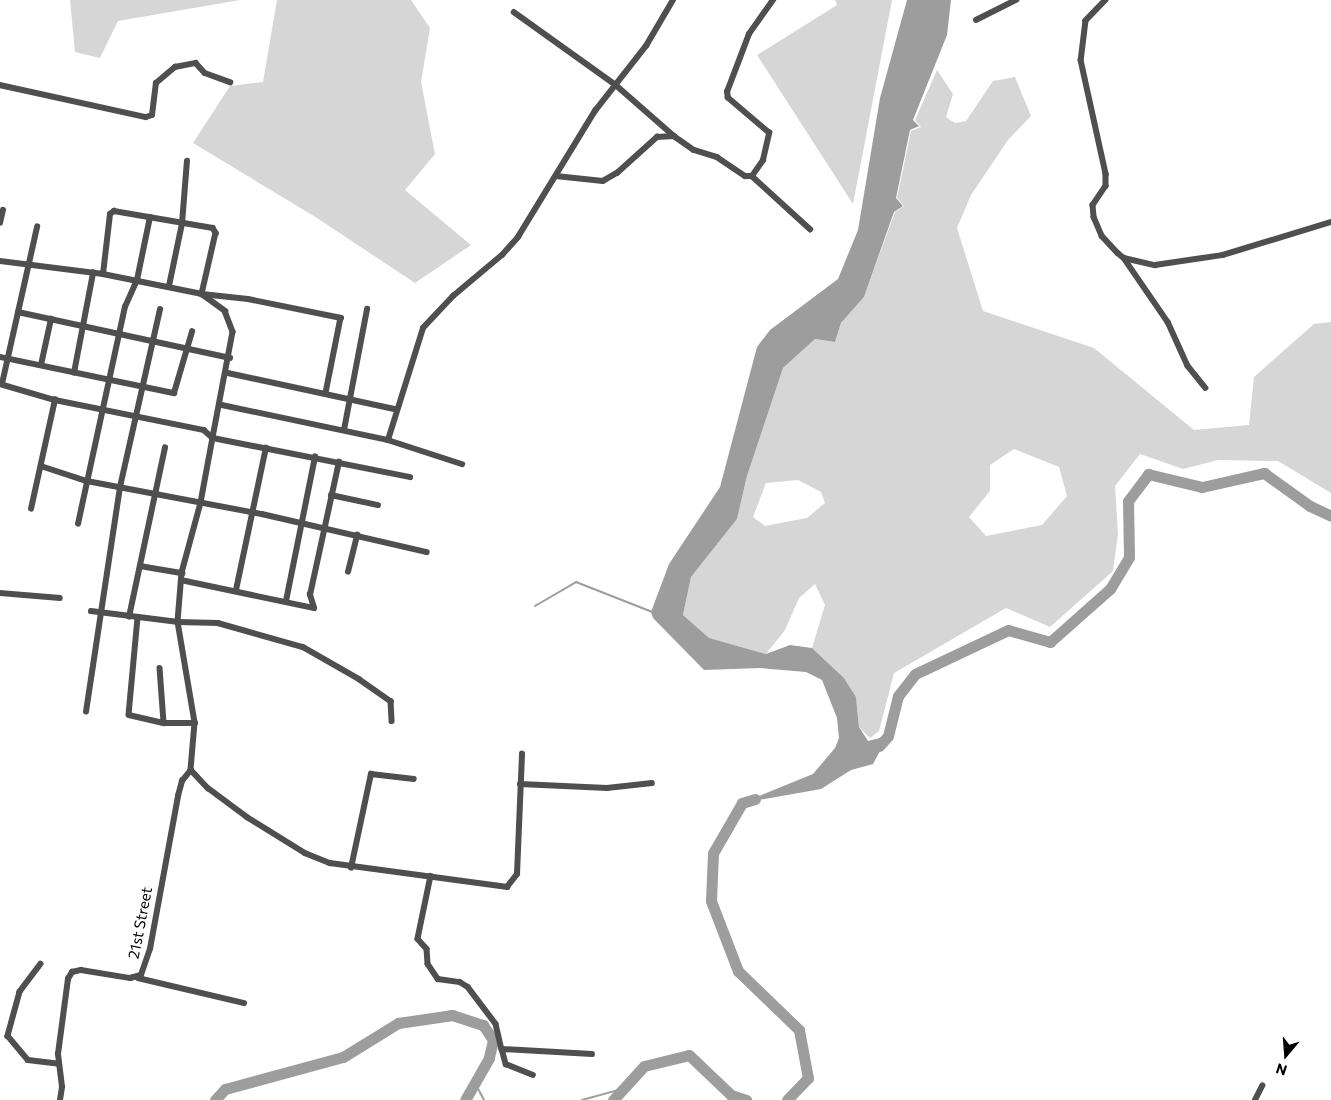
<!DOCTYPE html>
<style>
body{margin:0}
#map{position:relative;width:1331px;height:1100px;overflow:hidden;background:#fff;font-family:Commissioner,sans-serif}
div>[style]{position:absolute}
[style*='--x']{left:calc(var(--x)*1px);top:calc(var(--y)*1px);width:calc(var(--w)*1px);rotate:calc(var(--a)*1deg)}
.green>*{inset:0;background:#d6d6d6}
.water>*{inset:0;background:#9d9d9d}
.stream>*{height:2px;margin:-1px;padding:0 1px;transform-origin:1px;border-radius:1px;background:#9d9d9d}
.river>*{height:11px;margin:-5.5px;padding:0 5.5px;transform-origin:5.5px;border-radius:5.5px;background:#9d9d9d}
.minor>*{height:5.5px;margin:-2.75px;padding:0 2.75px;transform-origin:2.75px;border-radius:2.75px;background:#4f4f4f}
span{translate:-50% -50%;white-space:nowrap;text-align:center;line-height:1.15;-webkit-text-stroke:4px #fff;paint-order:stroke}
.street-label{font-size:15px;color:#000}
.north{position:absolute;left:1261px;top:1030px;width:50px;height:50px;-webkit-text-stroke:4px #fff;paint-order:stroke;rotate:198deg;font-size:14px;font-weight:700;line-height:20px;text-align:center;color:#000}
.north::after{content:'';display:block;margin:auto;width:18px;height:22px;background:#000;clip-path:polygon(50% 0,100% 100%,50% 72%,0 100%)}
</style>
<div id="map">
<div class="green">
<div style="clip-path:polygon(70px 0,240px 0,118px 21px,100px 58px,75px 52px)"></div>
<div style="clip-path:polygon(277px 0,411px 0,430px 28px,421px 82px,435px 154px,405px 190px,471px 245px,415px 283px,317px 218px,193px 143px,230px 86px,263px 82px)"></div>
<div style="clip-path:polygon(835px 0,892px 0,853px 204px,757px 55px,837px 5px)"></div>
<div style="clip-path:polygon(evenodd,937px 70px,953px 94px,946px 117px,955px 123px,966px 121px,993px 81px,1015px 77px,1031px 116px,1008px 140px,971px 195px,957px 228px,983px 311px,1094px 348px,1194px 430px,1249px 425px,1254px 377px,1314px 324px,1331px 322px,1331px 493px,1278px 461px,1218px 460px,1183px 469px,1140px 454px,1115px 486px,1118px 534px,1113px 571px,1050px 627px,1006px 608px,894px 673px,879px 731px,870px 738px,859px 727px,856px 697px,844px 678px,812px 648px,825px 605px,815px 584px,799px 598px,785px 630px,766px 654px,708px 638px,683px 615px,691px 577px,737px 519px,747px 476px,783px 368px,815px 339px,835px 342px,841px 323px,864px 297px,895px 212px,904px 206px,897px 198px,911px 131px,921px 127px,915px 120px,937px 70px,1014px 449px,1059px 467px,1067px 496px,1042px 525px,986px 536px,969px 517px,990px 491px,990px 465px,1014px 449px,937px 70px,798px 480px,821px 492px,825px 503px,807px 518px,765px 526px,753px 517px,766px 483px,798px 480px)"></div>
</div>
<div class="water">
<div style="clip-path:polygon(907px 0,951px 0,947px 35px,913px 120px,919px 126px,910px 130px,896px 198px,903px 206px,894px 212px,864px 297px,841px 323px,835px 342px,815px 339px,783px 368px,747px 476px,737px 519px,691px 577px,683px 615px,709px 638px,766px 654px,790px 645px,812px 648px,844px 678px,856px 697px,859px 727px,868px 741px,888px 736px,873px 764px,851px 770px,821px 789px,742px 803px,813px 774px,835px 748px,839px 738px,837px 718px,822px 680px,806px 672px,760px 668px,704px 670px,653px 618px,651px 612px,669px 564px,720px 487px,757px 347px,770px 330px,838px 279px,858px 230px,880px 98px)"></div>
</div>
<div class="stream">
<div style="--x:535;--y:606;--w:48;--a:-30.3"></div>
<div style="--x:576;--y:582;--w:82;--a:21.5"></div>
<div style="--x:475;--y:1083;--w:19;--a:62"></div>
<div style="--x:582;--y:1100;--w:41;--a:-15.4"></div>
</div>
<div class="river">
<div style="--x:879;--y:746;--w:13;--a:-48"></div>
<div style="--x:888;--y:736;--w:41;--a:-76"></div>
<div style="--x:898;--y:696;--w:28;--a:-52"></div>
<div style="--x:915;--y:674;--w:103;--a:-25.3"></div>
<div style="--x:1008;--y:630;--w:44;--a:15.9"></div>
<div style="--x:1050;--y:642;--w:80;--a:-41.5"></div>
<div style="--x:1110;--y:589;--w:37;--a:-59"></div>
<div style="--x:1129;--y:557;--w:56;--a:-91"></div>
<div style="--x:1128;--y:501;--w:34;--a:-53"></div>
<div style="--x:1148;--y:474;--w:56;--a:13.5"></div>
<div style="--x:1202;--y:487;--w:64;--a:-12.7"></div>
<div style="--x:1264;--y:473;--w:57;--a:35.7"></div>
<div style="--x:1310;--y:506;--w:23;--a:25"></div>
<div style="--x:755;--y:799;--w:14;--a:163"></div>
<div style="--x:742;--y:803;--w:58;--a:120.1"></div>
<div style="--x:713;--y:853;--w:48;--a:92.4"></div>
<div style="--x:711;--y:901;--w:75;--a:68.9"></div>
<div style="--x:738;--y:971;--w:85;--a:44"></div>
<div style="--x:799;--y:1030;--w:49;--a:79.4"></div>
<div style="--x:808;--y:1078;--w:30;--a:134"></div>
<div style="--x:215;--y:1100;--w:15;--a:-48"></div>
<div style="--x:225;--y:1089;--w:122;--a:-15.2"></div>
<div style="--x:343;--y:1057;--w:65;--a:-31.7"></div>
<div style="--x:398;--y:1023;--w:55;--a:-8.4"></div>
<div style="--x:452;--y:1015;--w:33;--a:18"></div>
<div style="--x:483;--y:1025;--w:18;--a:56"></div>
<div style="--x:493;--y:1040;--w:18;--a:103"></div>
<div style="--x:489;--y:1058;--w:48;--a:119.7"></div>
<div style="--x:613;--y:1100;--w:46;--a:-47.6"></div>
<div style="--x:644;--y:1066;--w:46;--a:-13.7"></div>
<div style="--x:689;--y:1055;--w:58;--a:43.6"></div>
<div style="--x:731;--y:1095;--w:16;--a:18"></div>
</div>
<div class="minor">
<div style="--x:1106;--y:0;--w:29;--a:134"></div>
<div style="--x:1086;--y:21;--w:39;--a:97"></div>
<div style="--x:1081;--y:60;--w:117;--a:77.6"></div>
<div style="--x:1106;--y:174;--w:12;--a:90"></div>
<div style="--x:1106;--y:186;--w:23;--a:124"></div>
<div style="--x:1093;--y:205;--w:12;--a:85"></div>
<div style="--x:1094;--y:217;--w:21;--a:67"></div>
<div style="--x:1102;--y:236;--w:23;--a:47"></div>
<div style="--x:1118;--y:253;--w:8;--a:40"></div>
<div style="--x:1124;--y:258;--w:32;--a:13"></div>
<div style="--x:1155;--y:265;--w:69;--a:-8.4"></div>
<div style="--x:1223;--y:255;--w:113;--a:-17"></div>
<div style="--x:514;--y:12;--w:125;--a:35.6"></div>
<div style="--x:616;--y:85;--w:77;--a:41.3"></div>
<div style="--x:976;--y:20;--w:45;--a:-26.6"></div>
<div style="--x:0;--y:85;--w:149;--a:12.4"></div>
<div style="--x:146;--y:117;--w:6;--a:-18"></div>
<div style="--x:152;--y:115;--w:32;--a:-83"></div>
<div style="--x:156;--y:83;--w:25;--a:-40"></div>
<div style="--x:175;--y:67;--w:21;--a:-11"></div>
<div style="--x:196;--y:63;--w:13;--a:48"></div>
<div style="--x:205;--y:73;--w:27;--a:20"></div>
<div style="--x:556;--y:176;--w:47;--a:6.1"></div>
<div style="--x:603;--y:181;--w:16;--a:-30"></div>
<div style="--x:617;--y:173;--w:54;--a:-42"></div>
<div style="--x:657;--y:137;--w:17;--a:-3"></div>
<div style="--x:674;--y:136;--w:24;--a:35"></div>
<div style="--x:694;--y:150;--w:24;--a:17"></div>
<div style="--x:717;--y:157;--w:34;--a:34"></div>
<div style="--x:745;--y:176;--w:7;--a:0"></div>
<div style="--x:752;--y:176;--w:79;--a:42.4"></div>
<div style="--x:752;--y:176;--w:19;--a:-55"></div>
<div style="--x:763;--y:160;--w:28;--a:-77"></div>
<div style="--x:769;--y:133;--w:54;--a:-139.5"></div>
<div style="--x:728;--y:98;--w:6;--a:-99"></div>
<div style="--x:727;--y:92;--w:62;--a:-69.2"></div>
<div style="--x:749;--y:34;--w:42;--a:-54.8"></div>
<div style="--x:0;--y:223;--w:13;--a:-77"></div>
<div style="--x:1124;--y:258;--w:78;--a:55.5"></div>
<div style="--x:1168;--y:322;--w:48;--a:65.6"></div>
<div style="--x:1188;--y:366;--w:28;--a:51"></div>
<div style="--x:0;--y:261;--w:104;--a:7.2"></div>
<div style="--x:103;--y:274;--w:101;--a:11.4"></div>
<div style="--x:202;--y:294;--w:29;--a:36"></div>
<div style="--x:225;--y:311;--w:22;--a:69"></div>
<div style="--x:233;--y:332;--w:108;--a:100.7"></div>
<div style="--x:213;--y:438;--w:201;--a:11.2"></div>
<div style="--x:103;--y:274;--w:60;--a:-83.3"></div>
<div style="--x:110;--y:214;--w:5;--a:-37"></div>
<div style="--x:114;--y:211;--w:100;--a:9.7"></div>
<div style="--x:213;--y:228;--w:6;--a:59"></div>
<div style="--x:216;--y:233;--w:63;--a:102.9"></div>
<div style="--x:202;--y:294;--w:46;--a:6.2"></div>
<div style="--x:248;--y:299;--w:95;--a:11.5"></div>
<div style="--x:341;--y:318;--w:76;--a:101.3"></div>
<div style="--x:169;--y:286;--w:63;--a:-78.2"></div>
<div style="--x:182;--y:224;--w:63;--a:-85.5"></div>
<div style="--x:18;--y:312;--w:217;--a:12.2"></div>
<div style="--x:0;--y:357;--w:178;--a:11.7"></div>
<div style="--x:174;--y:393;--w:64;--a:-73.6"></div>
<div style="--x:41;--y:365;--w:47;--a:-77.7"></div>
<div style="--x:74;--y:373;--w:102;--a:-79.2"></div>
<div style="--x:228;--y:373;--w:171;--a:12.2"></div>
<div style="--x:0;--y:384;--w:57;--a:16.2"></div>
<div style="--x:55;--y:400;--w:152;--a:11.4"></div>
<div style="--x:204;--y:430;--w:12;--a:42"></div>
<div style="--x:213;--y:438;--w:66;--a:100.5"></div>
<div style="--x:201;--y:503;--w:73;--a:105.2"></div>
<div style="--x:182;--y:573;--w:49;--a:94.7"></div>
<div style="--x:178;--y:622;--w:102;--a:80.4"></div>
<div style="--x:195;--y:723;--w:47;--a:94.9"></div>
<div style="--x:191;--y:770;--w:25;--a:47"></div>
<div style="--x:208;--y:788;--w:49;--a:36.6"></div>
<div style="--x:247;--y:817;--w:68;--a:31.8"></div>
<div style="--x:305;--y:853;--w:27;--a:22"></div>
<div style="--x:330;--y:863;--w:179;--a:7.7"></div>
<div style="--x:507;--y:887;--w:16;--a:-52"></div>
<div style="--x:517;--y:874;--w:120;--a:-87.6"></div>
<div style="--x:2;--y:384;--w:161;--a:-77.4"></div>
<div style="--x:222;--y:405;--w:170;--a:11.9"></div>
<div style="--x:388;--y:440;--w:78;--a:18"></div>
<div style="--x:344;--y:430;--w:123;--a:-79.2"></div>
<div style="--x:388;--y:440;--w:117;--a:-72.6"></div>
<div style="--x:423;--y:328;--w:44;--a:-46.8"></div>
<div style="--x:453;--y:296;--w:64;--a:-39.9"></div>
<div style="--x:502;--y:255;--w:24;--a:-48"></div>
<div style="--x:518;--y:237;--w:148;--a:-58.6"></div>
<div style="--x:595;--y:111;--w:83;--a:-51.9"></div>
<div style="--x:646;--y:46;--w:53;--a:-59.6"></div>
<div style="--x:41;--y:466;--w:48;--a:18.1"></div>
<div style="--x:87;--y:481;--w:178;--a:10.7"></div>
<div style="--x:262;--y:514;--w:169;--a:13"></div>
<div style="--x:331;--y:495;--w:48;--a:12"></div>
<div style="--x:31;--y:509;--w:112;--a:-77.6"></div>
<div style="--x:78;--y:524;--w:222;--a:-77.8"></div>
<div style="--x:125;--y:307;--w:30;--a:-66"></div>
<div style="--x:137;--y:280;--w:64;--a:-78.3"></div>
<div style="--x:140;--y:566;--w:43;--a:9.5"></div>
<div style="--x:348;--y:572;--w:38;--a:-76"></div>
<div style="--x:181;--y:580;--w:136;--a:11.9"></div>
<div style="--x:236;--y:590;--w:145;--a:-78.1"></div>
<div style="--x:0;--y:593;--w:60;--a:4.8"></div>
<div style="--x:286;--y:601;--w:147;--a:-78.6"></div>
<div style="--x:314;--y:608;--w:14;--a:-107"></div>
<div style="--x:310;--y:595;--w:136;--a:-77.7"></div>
<div style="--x:91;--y:611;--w:88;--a:7.2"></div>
<div style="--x:178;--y:622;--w:40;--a:1.4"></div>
<div style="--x:218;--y:623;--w:88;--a:15.8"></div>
<div style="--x:303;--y:647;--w:64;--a:29.7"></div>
<div style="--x:359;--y:679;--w:39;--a:35"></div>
<div style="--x:391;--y:701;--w:20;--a:87"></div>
<div style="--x:129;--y:617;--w:173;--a:-78"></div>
<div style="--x:138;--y:618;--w:97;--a:95.3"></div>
<div style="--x:129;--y:715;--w:36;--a:13"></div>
<div style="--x:164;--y:723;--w:31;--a:0"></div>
<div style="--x:160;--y:668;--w:55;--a:85.8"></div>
<div style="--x:86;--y:712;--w:228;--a:-81.4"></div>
<div style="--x:120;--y:487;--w:182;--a:-77.3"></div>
<div style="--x:520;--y:784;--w:87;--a:2.6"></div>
<div style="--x:607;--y:788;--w:45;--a:-6.3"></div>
<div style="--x:351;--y:868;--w:96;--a:-78"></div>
<div style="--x:371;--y:774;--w:43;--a:6.6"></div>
<div style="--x:431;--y:876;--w:64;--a:101.7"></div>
<div style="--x:418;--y:939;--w:13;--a:48"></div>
<div style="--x:427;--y:949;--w:15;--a:86"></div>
<div style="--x:428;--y:964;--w:18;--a:56"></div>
<div style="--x:438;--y:979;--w:22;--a:8"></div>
<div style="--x:460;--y:982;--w:9;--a:32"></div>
<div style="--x:468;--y:987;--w:46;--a:52.9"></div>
<div style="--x:496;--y:1024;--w:26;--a:77"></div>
<div style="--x:502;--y:1049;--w:90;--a:3.2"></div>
<div style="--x:41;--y:964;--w:35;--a:127"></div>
<div style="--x:20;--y:992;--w:46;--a:105.3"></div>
<div style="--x:8;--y:1036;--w:31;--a:50"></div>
<div style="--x:28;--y:1060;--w:31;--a:7"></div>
<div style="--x:138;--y:978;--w:109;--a:13.3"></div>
<div style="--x:502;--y:1049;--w:16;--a:75"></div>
<div style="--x:506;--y:1064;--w:29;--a:22"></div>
<div style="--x:60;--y:1100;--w:13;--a:-81"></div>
<div style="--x:62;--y:1087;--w:33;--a:-97"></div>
<div style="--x:58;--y:1054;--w:76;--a:-82.4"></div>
<div style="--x:68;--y:979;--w:8;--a:-60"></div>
<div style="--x:72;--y:972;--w:9;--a:-13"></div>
<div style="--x:81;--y:970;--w:50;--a:9.3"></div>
<div style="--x:130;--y:978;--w:11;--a:-15"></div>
<div style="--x:141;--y:975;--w:28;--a:-71"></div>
<div style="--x:150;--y:949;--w:156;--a:-79.6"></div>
<div style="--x:178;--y:796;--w:16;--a:-75"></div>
<div style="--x:182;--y:781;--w:14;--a:-51"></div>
<div style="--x:1255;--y:1100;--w:16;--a:-63"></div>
</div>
<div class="street-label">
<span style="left:140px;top:923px;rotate:-79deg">21st Street</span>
</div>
<div class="north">N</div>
</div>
